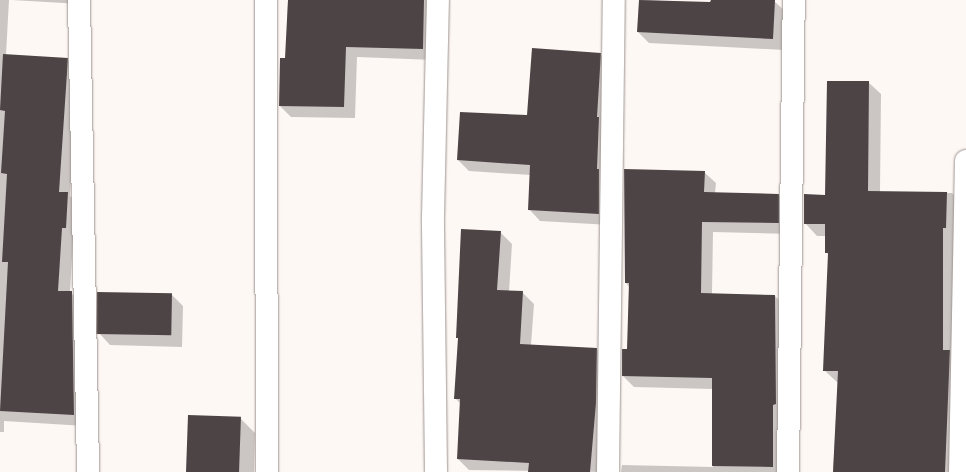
<!DOCTYPE html>
<style>
body{margin:0}
#map{position:relative;width:966px;height:472px;overflow:hidden;background:#fef8f5;font-family:Cabin,sans-serif}
div>[style]{position:absolute}
[style*='--x']{left:calc(var(--x)*1px);top:calc(var(--y)*1px);width:calc(var(--w)*1px);rotate:calc(var(--a)*1deg)}
.shadow>*{inset:0;background:#0003}
.building>*{inset:0;background:#4d4446;transform-origin:0 0}
.roads{filter:drop-shadow(0 0 1px #9e948f) drop-shadow(0 0 1px #9e948f)}
.minor>*{height:22px;margin:-11px;padding:0 11px;transform-origin:11px;border-radius:11px;background:#fff}
span{translate:-50% -50%;white-space:nowrap;text-align:center;line-height:1.15;-webkit-text-stroke:4px #fff;paint-order:stroke}
</style>
<div id="map">
<div class="shadow">
<div style="clip-path:polygon(0 0,9px 0,6px 55px,67px 59px,78px 70px,70px 196px,79px 204px,73px 239px,70px 292px,83px 304px,85px 426px,4px 421px,4px 432px,0 432px)"></div>
<div style="clip-path:polygon(12px 0,80px 0,80px 4px)"></div>
<div style="clip-path:polygon(288px 0,434px 0,434px 60px,357px 57px,355px 118px,291px 117px,280px 106px,286px 59px)"></div>
<div style="clip-path:polygon(640px 0,711px 3px,712px 0,774px 1px,786px 12px,784px 50px,649px 43px,638px 32px)"></div>
<div style="clip-path:polygon(600px 54px,612px 65px,610px 225px,540px 221px,529px 209px,531px 175px,469px 171px,458px 160px,528px 116px)"></div>
<div style="clip-path:polygon(868px 82px,881px 94px,880px 192px,952px 193px,965px 205px,958px 472px,833px 472px,838px 383px,824px 370px,829px 255px,826px 252px,826px 236px,817px 236px,805px 223px,826px 196px)"></div>
<div style="clip-path:polygon(704px 172px,716px 183px,715px 193px,779px 195px,790px 206px,790px 234px,713px 232px,712px 294px,775px 296px,786px 307px,784px 472px,621px 472px,622px 465px,713px 467px,713px 389px,634px 387px,623px 376px,628px 350px,629px 287px,626px 283px)"></div>
<div style="clip-path:polygon(500px 232px,512px 244px,509px 292px,522px 292px,534px 304px,531px 345px,597px 349px,608px 360px,603px 472px,469px 470px,458px 459px,461px 404px,456px 399px,459px 339px,457px 337px)"></div>
<div style="clip-path:polygon(171px 294px,183px 306px,182px 347px,110px 345px,99px 333px)"></div>
<div style="clip-path:polygon(240px 418px,255px 433px,254px 472px,187px 472px)"></div>
</div>
<div class="building">
<div style="clip-path:polygon(288px 0,424px 0,423px 49px,346px 47px,344px 107px,279px 106px,280px 58px,285px 58px)"></div>
<div style="clip-path:polygon(639px 0,710px 2px,711px 0,775px 0,773px 39px,637px 32px)"></div>
<div style="clip-path:polygon(532px 48px,601px 53px,597px 117px,599px 117px,597px 169px,599px 169px,599px 214px,528px 210px,530px 165px,457px 160px,460px 112px,527px 115px)"></div>
<div style="clip-path:polygon(3px 54px,68px 58px,59px 192px,68px 192px,66px 228px,62px 228px,58px 291px,72px 291px,74px 415px,0 411px,8px 262px,2px 262px,7px 174px,1px 173px,5px 111px,0 110px)"></div>
<div style="clip-path:polygon(827px 81px,869px 81px,868px 191px,947px 192px,946px 228px,943px 228px,943px 350px,950px 350px,945px 472px,833px 472px,838px 371px,823px 371px,828px 253px,825px 253px,825px 224px,804px 224px,804px 194px,825px 195px)"></div>
<div style="clip-path:polygon(624px 169px,705px 171px,704px 192px,779px 194px,779px 223px,702px 222px,701px 293px,775px 295px,776px 404px,773px 405px,773px 467px,712px 466px,712px 378px,622px 376px,622px 349px,627px 349px,629px 283px,625px 283px)"></div>
<div style="clip-path:polygon(461px 229px,501px 231px,497px 290px,523px 291px,520px 344px,597px 348px,596px 403px,590px 472px,528px 472px,529px 463px,457px 459px,460px 399px,454px 399px,458px 338px,456px 338px)"></div>
<div style="left:97px;top:292px;width:75px;height:42px;rotate:1deg"></div>
<div style="left:188px;top:415px;width:53px;height:57px;rotate:2deg"></div>
</div>
<div class="roads">
<div class="minor">
<div style="--x:79;--y:0;--w:472;--a:88.9"></div>
<div style="--x:266;--y:0;--w:472;--a:89.9"></div>
<div style="--x:436;--y:472;--w:255;--a:-90.7"></div>
<div style="--x:433;--y:217;--w:217;--a:-88.7"></div>
<div style="--x:608;--y:472;--w:472;--a:-89.3"></div>
<div style="--x:788;--y:472;--w:472;--a:-89.3"></div>
<div style="--x:960;--y:472;--w:311;--a:-88.9"></div>
</div>
</div>
</div>
